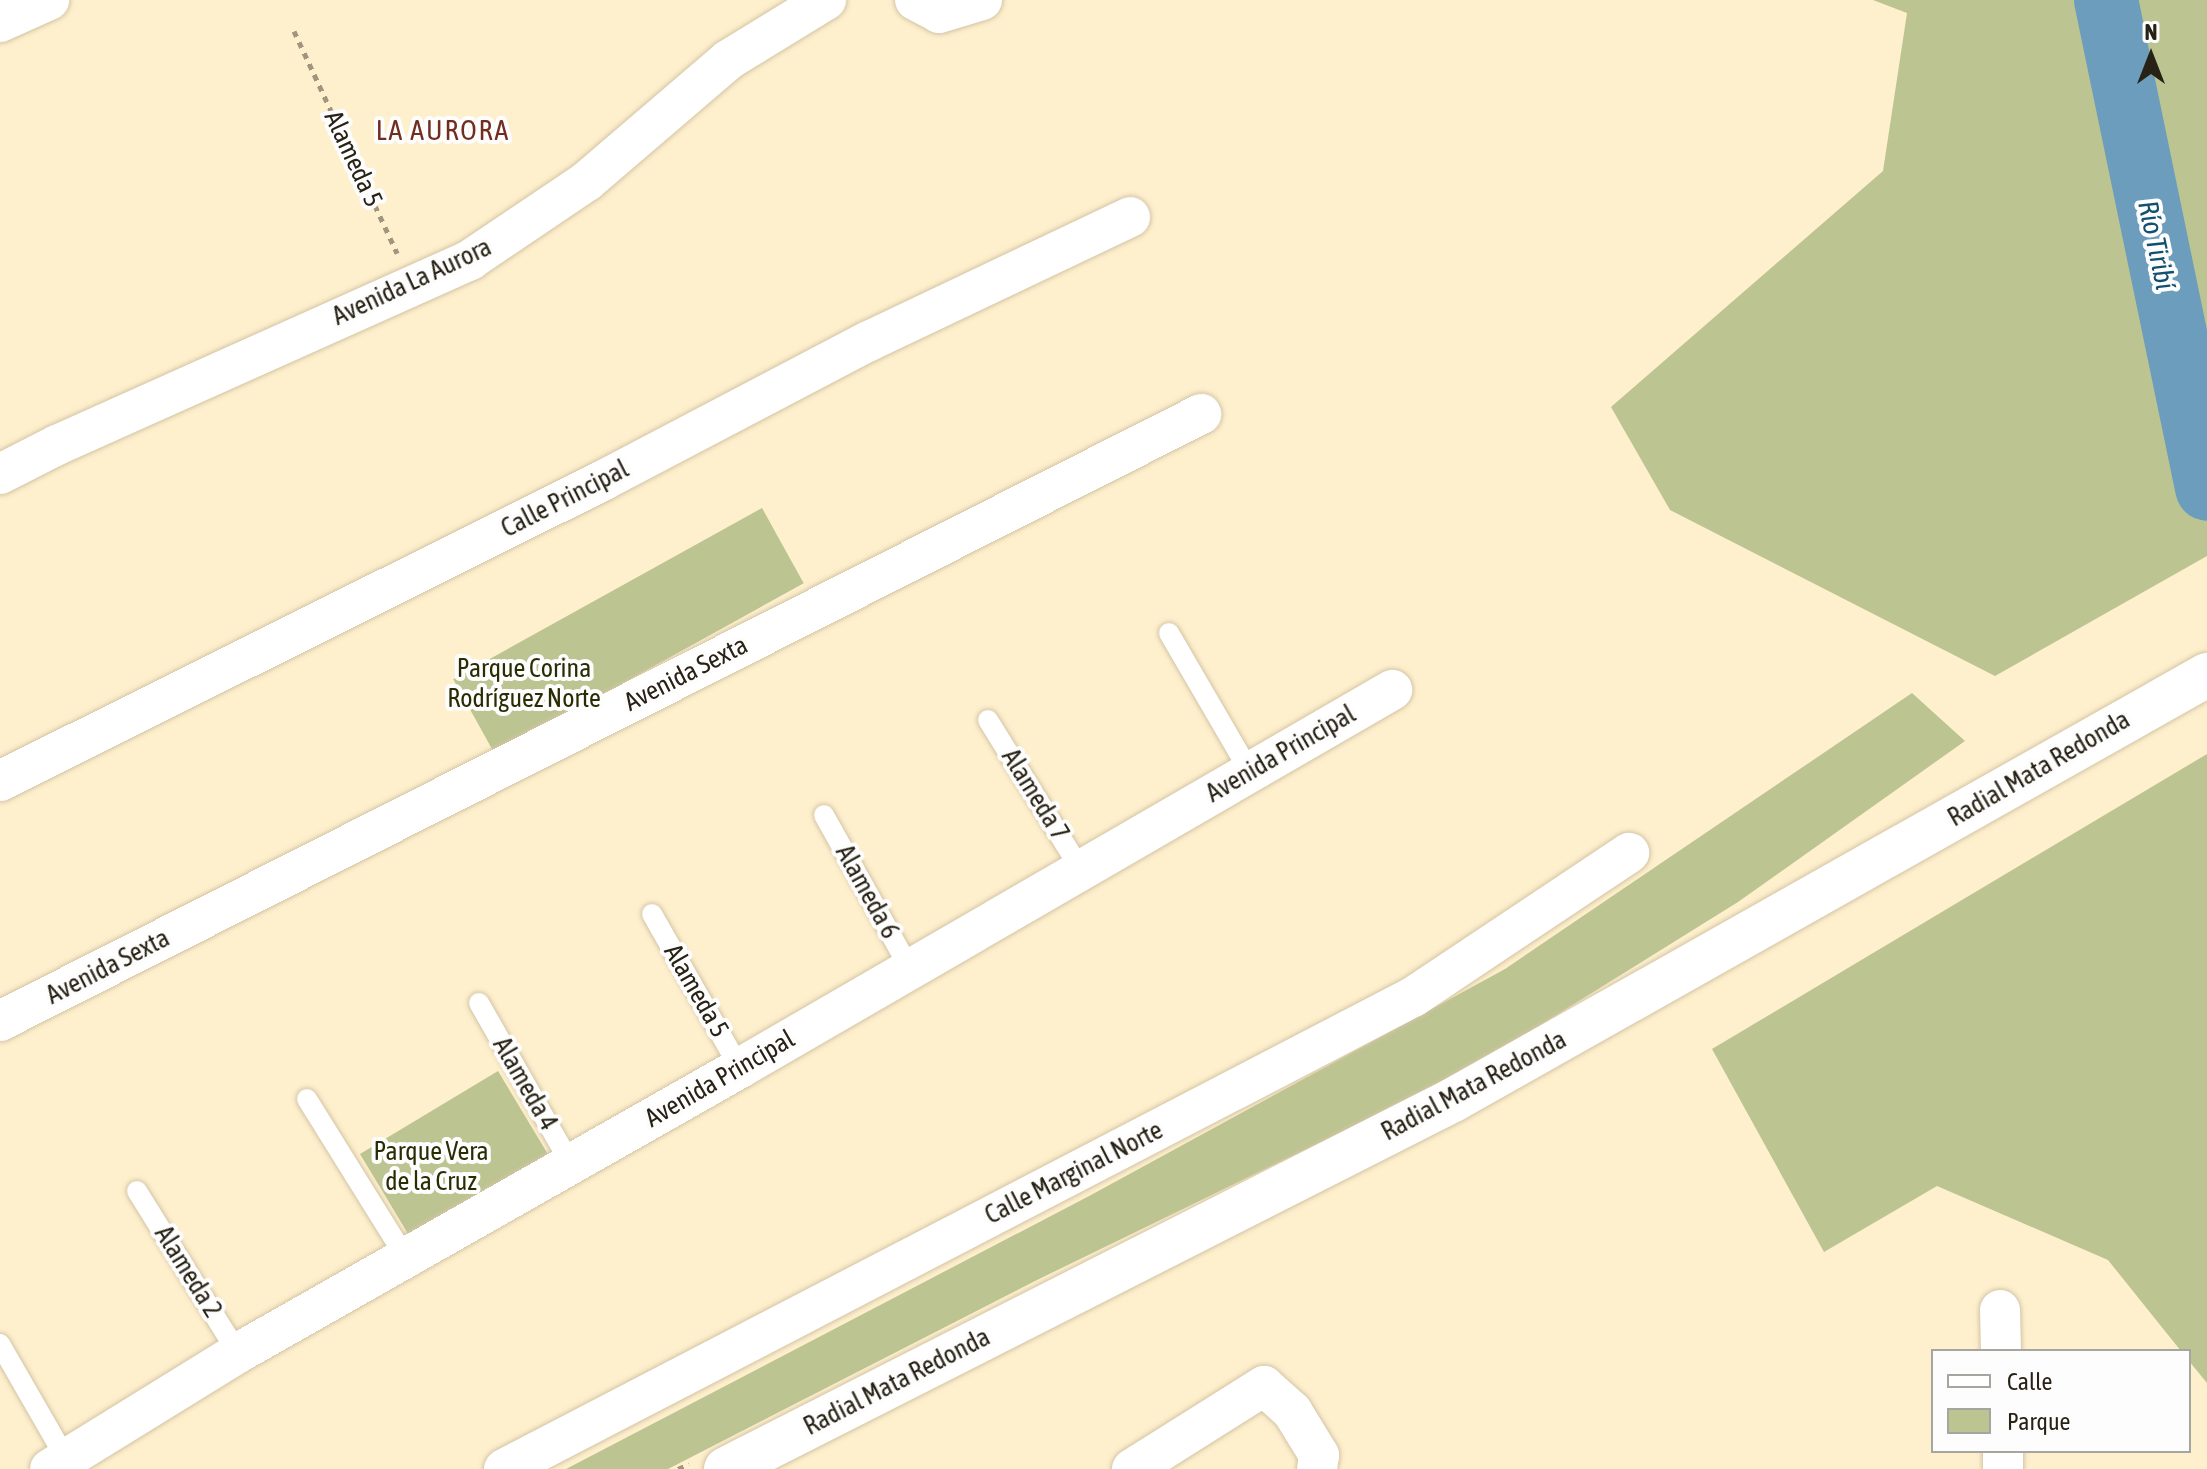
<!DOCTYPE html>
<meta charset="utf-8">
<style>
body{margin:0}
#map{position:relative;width:2207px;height:1469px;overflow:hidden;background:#feefcd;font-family:"Asap Condensed",sans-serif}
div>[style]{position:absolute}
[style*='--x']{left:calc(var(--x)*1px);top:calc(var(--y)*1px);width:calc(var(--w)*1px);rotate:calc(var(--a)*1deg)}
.green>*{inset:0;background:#bcc491;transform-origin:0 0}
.river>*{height:64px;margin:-32px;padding:0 32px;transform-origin:32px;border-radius:32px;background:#6c9dbc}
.path>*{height:5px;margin-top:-2.5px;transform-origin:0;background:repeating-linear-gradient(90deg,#a0957d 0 6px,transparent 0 12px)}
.roads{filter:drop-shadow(0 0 2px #d3c4a4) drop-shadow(0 0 2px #d3c4a4)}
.service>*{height:20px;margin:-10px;padding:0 10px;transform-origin:10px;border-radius:10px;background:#fff}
.minor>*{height:40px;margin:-20px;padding:0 20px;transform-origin:20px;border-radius:20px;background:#fff}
.secondary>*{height:44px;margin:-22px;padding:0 22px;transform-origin:22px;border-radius:22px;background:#fff}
span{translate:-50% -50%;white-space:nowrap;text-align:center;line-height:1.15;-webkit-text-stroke:8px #fdfdfd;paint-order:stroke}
.street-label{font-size:26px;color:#272215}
.park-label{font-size:26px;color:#2a2d04}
.neighbourhood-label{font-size:28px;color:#712d20;letter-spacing:2px}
.water-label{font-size:28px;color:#12506f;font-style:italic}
.legend{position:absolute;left:1931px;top:1349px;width:260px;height:104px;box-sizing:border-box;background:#fdfdfd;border:2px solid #a7a5a0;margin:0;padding:10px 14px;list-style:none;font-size:24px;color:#272215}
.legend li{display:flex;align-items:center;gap:16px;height:40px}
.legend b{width:40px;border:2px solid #a7a5a0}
.north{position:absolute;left:2111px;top:16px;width:80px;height:80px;-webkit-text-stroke:6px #fdfdfd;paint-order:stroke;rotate:0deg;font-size:22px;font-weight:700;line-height:32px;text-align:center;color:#272215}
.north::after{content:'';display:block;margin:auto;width:28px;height:36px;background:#272215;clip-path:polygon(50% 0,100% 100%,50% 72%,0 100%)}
</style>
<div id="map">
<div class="green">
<div style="clip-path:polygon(1873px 0,2207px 0,2207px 556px,1995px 676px,1670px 510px,1611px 407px,1883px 171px,1907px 13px)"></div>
<div style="left:762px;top:508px;width:86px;height:353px;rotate:61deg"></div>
<div style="clip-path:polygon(1912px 693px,1965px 741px,1738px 902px,1465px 1072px,1039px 1279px,668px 1469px,566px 1469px,1091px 1195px,1505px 969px)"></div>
<div style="clip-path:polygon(2207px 754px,2207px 1383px,2189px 1361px,2189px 1351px,2181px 1351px,2108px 1260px,1937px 1186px,1824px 1252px,1712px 1049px)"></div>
<div style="left:498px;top:1071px;width:97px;height:161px;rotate:59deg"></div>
</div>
<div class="river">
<div style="--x:2106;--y:0;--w:499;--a:78.3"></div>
</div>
<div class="path">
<div style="--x:294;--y:31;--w:245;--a:65.1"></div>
<div style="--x:678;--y:1469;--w:12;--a:-24"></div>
</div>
<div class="roads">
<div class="service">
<div style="--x:1169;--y:633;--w:161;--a:59.8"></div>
<div style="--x:988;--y:720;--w:176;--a:58.2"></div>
<div style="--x:824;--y:815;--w:176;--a:60.8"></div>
<div style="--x:652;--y:914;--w:177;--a:60.3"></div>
<div style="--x:479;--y:1003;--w:185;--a:60.3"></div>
<div style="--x:307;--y:1099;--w:187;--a:58.1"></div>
<div style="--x:137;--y:1191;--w:191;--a:58.1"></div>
<div style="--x:0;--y:1344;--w:133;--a:60.1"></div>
</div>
<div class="minor">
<div style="--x:915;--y:0;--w:27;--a:28"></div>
<div style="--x:939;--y:13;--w:45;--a:-16.8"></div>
<div style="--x:0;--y:22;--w:54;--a:-24.2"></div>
<div style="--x:0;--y:474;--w:64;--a:-27"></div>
<div style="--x:57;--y:445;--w:453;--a:-24.1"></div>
<div style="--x:470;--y:260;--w:141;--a:-34"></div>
<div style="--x:587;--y:181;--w:186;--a:-40.6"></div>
<div style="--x:728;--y:60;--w:115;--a:-31.5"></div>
<div style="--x:0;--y:781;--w:673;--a:-26.49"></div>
<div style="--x:602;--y:481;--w:301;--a:-27.7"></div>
<div style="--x:869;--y:341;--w:289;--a:-25.4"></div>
<div style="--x:0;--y:1021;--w:1346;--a:-26.81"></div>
<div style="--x:2000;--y:1310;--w:41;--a:88.6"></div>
<div style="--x:2003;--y:1451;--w:18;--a:90"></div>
<div style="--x:50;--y:1469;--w:221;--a:-31.7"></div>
<div style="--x:238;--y:1353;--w:577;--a:-29.58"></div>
<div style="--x:740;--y:1068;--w:754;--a:-30.1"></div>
<div style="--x:504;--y:1469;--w:1024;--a:-27.44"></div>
<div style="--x:1413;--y:997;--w:260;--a:-33.7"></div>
<div style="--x:1132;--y:1469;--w:156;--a:-32.2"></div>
<div style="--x:1264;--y:1386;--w:38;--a:42"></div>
<div style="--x:1292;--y:1411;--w:52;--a:58.5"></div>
<div style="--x:1319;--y:1455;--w:14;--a:98"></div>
</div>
<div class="secondary">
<div style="--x:726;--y:1469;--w:815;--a:-26.91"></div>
<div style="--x:1453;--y:1100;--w:866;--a:-29.41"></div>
</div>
</div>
<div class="street-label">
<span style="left:353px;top:159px;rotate:65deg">Alameda 5</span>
<span style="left:412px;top:282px;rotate:-25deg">Avenida La Aurora</span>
<span style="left:565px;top:499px;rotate:-27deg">Calle Principal</span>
<span style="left:686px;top:674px;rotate:-27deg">Avenida Sexta</span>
<span style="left:1281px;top:754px;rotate:-30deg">Avenida Principal</span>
<span style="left:2039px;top:769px;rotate:-30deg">Radial Mata Redonda</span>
<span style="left:1035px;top:795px;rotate:58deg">Alameda 7</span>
<span style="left:867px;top:892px;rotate:61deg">Alameda 6</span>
<span style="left:108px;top:967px;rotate:-27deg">Avenida Sexta</span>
<span style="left:696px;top:991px;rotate:60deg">Alameda 5</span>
<span style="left:720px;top:1079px;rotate:-30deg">Avenida Principal</span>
<span style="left:525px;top:1084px;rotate:60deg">Alameda 4</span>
<span style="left:1474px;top:1086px;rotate:-28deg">Radial Mata Redonda</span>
<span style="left:1074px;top:1173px;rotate:-27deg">Calle Marginal Norte</span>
<span style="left:188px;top:1272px;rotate:58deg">Alameda 2</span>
<span style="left:897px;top:1382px;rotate:-27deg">Radial Mata Redonda</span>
</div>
<div class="park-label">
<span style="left:524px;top:684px">Parque Corina<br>Rodríguez Norte</span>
<span style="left:431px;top:1167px">Parque Vera<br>de la Cruz</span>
</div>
<div class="neighbourhood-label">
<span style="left:443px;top:130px">LA AURORA</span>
</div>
<div class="water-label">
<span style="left:2157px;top:245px;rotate:78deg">Río Tiribí</span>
</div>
<ul class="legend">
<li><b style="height:10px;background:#fff"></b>Calle</li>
<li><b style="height:22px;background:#bcc491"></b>Parque</li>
</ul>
<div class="north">N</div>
</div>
